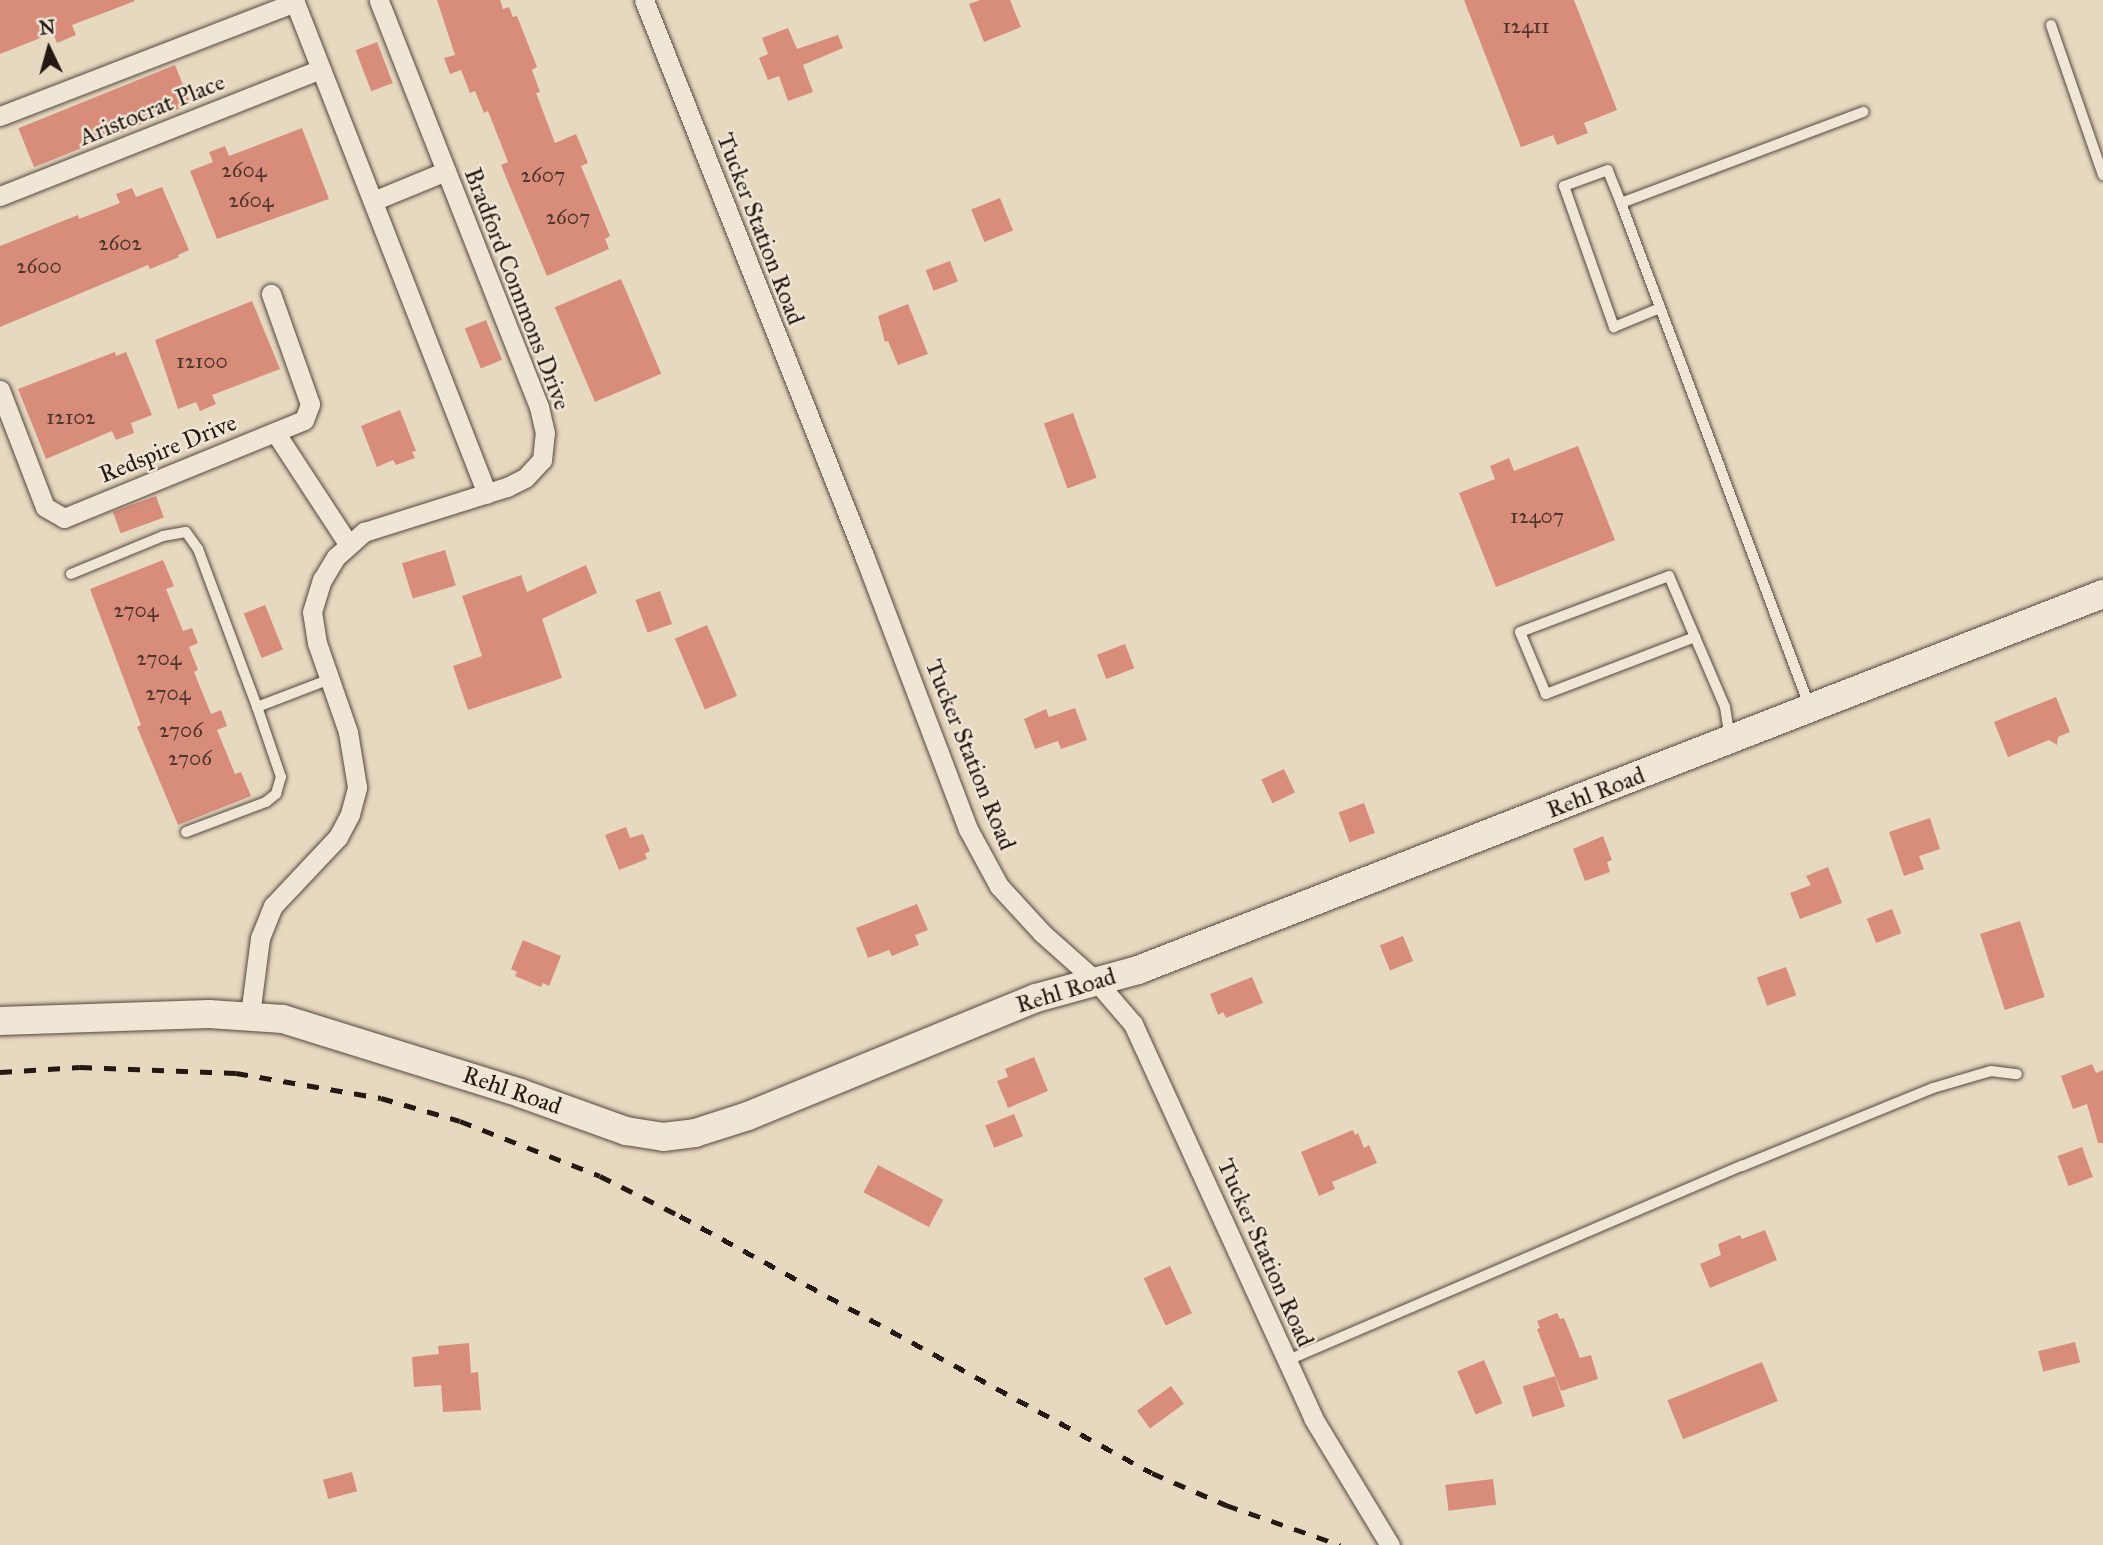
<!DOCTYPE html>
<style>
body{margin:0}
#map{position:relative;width:2103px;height:1545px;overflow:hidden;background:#e7d9c0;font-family:"IM FELL Great Primer",serif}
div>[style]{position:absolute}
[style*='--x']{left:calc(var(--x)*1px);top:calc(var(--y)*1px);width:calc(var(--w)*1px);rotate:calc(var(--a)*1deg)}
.building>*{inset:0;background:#d88d7b;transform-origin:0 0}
.roads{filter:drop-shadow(0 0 2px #54483e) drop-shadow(0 0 2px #54483e)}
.lane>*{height:10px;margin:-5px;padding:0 5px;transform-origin:5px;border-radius:5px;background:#efe6d6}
.street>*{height:19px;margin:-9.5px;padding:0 9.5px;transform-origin:9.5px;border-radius:9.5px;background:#efe6d6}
.secondary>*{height:28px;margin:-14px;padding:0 14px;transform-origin:14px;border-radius:14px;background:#efe6d6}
.rail>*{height:5px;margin-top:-2.5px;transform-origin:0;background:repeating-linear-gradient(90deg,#231812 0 12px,transparent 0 24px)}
span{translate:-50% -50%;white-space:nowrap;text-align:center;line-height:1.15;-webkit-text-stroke:5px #efe6d6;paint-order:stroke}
.number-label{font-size:21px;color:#50352c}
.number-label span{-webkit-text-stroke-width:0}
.street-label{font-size:24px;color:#231812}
.north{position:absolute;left:14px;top:14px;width:70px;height:70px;-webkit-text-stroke:5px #efe6d6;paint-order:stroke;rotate:355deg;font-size:19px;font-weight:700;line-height:28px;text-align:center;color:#231812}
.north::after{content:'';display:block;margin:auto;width:24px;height:32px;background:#231812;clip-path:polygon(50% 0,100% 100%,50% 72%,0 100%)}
</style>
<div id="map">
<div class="building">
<div style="clip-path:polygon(0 0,134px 0,135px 1px,72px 25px,76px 35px,57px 43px,53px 33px,0 54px)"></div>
<div style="clip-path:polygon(437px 0,500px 0,503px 9px,509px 7px,513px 17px,517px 16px,537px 67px,532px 70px,540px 92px,536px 93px,555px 143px,576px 134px,588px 163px,581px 166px,610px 236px,605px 239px,609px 249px,547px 276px,501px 165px,508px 162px,488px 111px,484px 113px,475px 91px,470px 93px,461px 70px,450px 74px,444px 58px,455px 55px)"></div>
<div style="clip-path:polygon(980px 0,1010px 0,1021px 27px,984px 42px,969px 4px)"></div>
<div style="clip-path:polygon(1464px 0,1574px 0,1617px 110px,1584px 123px,1588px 133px,1557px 145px,1553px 135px,1521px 147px)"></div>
<div style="clip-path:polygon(788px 28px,797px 49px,838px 35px,843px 48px,803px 65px,813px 92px,788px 101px,779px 76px,768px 80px,759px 58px,768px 54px,762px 38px)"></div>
<div style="left:377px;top:42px;width:44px;height:23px;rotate:69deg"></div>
<div style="left:175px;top:65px;width:42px;height:169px;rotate:68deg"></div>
<div style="clip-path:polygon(302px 128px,329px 199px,217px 239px,190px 171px,213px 162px,209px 152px,225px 146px,229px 156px)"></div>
<div style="clip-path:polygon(162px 187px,189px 250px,178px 255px,179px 257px,150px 269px,148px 265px,0 327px,0 246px,78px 215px,79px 219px,120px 203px,116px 194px,132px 188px,136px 197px)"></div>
<div style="left:1000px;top:198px;width:35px;height:31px;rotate:68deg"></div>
<div style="left:950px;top:261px;width:22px;height:26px;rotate:69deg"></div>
<div style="left:621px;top:279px;width:103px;height:72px;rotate:67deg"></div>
<div style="clip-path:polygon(252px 301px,280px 369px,212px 395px,216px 404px,200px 411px,196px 402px,178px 409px,155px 340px)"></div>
<div style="clip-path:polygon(908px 304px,928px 354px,898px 365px,888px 341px,885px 342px,878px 316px)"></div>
<div style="left:486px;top:320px;width:43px;height:23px;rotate:68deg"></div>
<div style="clip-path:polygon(115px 352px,116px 356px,126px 352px,152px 415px,131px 423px,134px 433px,116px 440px,112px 431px,46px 459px,18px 389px)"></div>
<div style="clip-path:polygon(400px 410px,416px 451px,412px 452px,415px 458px,396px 465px,393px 460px,377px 467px,361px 426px)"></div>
<div style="left:1073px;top:413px;width:69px;height:31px;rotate:70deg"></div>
<div style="clip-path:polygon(1578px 446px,1615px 540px,1496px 587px,1459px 493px,1495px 479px,1490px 466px,1509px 458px,1514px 471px)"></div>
<div style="left:156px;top:496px;width:23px;height:46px;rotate:70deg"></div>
<div style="left:445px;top:550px;width:37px;height:45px;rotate:73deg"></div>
<div style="clip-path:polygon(163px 560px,174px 586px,166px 589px,183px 631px,192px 628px,198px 643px,189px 647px,198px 670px,194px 672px,211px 714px,221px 710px,227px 726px,217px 730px,235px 774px,241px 772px,251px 796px,178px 825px,137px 727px,141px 725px,90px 589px)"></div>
<div style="clip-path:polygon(586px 565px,597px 593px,542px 619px,562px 678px,468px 710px,453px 666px,482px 656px,462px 596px,521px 575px,527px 592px)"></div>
<div style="left:660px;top:591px;width:35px;height:26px;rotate:70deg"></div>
<div style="left:265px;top:605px;width:48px;height:23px;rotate:68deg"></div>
<div style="left:707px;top:625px;width:77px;height:35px;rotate:67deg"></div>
<div style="left:1125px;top:644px;width:26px;height:30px;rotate:69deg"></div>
<div style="clip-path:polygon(2056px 697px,2070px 732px,2058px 737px,2057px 745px,2049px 740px,2008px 757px,1994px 722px)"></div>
<div style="clip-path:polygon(1075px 708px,1087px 740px,1061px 749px,1058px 741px,1035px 749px,1024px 719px,1046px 709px,1049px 717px)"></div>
<div style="left:1284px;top:769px;width:26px;height:25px;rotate:65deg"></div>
<div style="left:1364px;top:803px;width:32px;height:27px;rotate:70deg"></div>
<div style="clip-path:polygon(1930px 818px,1940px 849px,1919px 856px,1924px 869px,1904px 876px,1889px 832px)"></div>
<div style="clip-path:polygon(626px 827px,630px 838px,643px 834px,650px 851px,645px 854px,647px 859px,619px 870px,605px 835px)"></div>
<div style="clip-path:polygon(1603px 836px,1612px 860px,1607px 862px,1610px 872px,1585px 881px,1573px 849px)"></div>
<div style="clip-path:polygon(1828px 867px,1842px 903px,1800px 919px,1790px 893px,1811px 885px,1806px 876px)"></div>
<div style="clip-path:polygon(917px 904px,928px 930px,915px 935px,919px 945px,892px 956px,889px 950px,868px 958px,856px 928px)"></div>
<div style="left:1892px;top:909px;width:26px;height:27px;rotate:69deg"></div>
<div style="left:2020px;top:921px;width:80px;height:42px;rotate:72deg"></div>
<div style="left:1403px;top:936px;width:27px;height:25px;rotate:68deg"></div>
<div style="clip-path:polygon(523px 940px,561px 956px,549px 986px,543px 983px,541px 987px,515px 976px,517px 972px,511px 969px)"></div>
<div style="left:1786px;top:967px;width:30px;height:31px;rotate:70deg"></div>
<div style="clip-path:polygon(1252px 977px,1263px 1003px,1226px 1018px,1223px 1012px,1218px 1015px,1210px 994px)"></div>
<div style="clip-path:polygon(1034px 1057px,1048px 1091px,1008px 1108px,997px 1081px,1008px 1077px,1005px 1069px)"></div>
<div style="clip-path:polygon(2092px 1064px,2096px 1073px,2103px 1070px,2103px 1143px,2098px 1143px,2087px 1104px,2073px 1109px,2061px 1076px)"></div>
<div style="left:1014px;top:1114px;width:24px;height:31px;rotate:68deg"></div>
<div style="clip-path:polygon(1353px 1130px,1355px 1135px,1358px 1133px,1364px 1148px,1369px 1145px,1377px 1163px,1332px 1182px,1335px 1189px,1319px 1196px,1301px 1152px)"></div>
<div style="left:2082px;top:1147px;width:32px;height:26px;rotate:70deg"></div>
<div style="left:878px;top:1165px;width:74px;height:31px;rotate:28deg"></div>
<div style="clip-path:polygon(1765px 1230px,1777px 1260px,1710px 1288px,1700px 1264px,1721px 1255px,1718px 1244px,1740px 1235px,1742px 1239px)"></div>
<div style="left:1170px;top:1266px;width:52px;height:29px;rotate:65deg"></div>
<div style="clip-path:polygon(1557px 1313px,1560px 1319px,1564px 1318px,1580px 1358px,1591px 1355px,1598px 1379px,1561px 1391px,1537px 1329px,1540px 1328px,1537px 1321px)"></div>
<div style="left:2075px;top:1342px;width:21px;height:38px;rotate:76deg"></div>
<div style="clip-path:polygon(469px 1343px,471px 1373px,478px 1372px,481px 1410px,443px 1412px,441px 1385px,414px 1387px,412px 1357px,439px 1354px,438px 1346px)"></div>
<div style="left:1484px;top:1360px;width:47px;height:29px;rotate:67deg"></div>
<div style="left:1762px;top:1362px;width:42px;height:102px;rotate:68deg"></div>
<div style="left:1555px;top:1376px;width:32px;height:34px;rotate:72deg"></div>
<div style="left:1171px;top:1386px;width:22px;height:42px;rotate:54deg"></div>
<div style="left:352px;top:1472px;width:20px;height:30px;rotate:75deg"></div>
<div style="left:1493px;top:1479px;width:26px;height:48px;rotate:83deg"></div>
</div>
<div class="roads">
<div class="lane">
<div style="--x:2051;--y:25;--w:159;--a:70.9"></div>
<div style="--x:1621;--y:203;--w:35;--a:-112"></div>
<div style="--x:1608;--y:170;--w:47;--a:160"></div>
<div style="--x:1564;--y:186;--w:150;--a:70.5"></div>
<div style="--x:1614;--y:327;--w:50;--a:-22.4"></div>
<div style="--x:71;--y:574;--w:100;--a:-22.4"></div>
<div style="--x:163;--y:536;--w:23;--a:-10"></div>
<div style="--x:186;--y:532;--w:21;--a:55"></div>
<div style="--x:198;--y:549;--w:169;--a:69.5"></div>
<div style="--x:1695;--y:637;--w:160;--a:159.1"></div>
<div style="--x:1546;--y:694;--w:67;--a:-112.8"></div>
<div style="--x:1520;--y:632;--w:159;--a:-20.6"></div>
<div style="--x:1669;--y:576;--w:66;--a:66.9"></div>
<div style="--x:1695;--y:637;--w:76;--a:66.8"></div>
<div style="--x:1725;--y:707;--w:30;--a:81"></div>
<div style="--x:1809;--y:705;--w:536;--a:-110.53"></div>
<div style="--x:1621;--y:203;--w:259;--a:-20.6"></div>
<div style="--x:186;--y:832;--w:85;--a:-20.6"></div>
<div style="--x:266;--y:802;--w:13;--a:-39"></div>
<div style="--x:276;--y:794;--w:18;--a:-74"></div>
<div style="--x:281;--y:777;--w:74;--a:-108.9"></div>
<div style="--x:257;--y:707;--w:78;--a:-21"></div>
<div style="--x:1286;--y:1361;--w:496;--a:-23.2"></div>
<div style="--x:1742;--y:1166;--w:206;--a:-22.2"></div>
<div style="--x:1933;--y:1088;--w:60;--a:-16.3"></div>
<div style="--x:1991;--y:1071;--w:26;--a:7"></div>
</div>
<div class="street">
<div style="--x:294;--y:0;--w:530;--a:68.66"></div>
<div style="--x:644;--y:0;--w:600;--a:68.39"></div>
<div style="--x:865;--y:558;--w:290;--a:69.2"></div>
<div style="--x:968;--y:829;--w:65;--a:61.5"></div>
<div style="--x:999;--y:886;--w:64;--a:47.5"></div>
<div style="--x:1042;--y:933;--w:72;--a:41.6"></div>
<div style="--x:1096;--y:981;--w:57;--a:49.3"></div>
<div style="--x:1133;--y:1024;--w:433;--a:65.4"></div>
<div style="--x:1313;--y:1418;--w:149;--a:58.8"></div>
<div style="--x:0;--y:116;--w:316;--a:-21.1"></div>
<div style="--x:0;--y:196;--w:345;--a:-21.6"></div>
<div style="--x:373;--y:201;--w:79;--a:-22.3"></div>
<div style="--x:0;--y:390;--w:125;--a:69"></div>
<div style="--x:45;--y:507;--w:22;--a:30"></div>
<div style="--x:64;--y:518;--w:259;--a:-22.2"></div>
<div style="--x:304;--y:420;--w:17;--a:-69"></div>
<div style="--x:310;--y:404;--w:117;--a:-109.5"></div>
<div style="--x:275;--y:432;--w:135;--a:56.8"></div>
<div style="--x:250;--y:1015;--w:78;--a:-82.6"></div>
<div style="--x:260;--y:938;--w:35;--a:-68"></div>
<div style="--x:273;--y:906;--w:95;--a:-46.7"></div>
<div style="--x:338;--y:837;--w:26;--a:-62"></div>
<div style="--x:350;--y:814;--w:28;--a:-75"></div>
<div style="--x:357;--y:787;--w:56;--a:-99.3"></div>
<div style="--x:348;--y:732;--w:94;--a:-109.2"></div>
<div style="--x:317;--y:643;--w:31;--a:-99"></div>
<div style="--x:312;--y:612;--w:34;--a:-73"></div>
<div style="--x:322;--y:580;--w:27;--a:-59"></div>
<div style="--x:336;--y:557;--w:38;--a:-42"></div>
<div style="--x:364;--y:532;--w:150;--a:-17.5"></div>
<div style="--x:507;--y:487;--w:20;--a:-27"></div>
<div style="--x:525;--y:478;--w:25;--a:-47"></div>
<div style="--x:542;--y:460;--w:27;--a:-84"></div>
<div style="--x:545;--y:433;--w:27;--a:-103"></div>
<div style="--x:539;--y:407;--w:437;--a:-111.5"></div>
</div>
<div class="secondary">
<div style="--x:0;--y:1021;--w:209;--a:-1.9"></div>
<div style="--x:209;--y:1014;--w:74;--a:3.9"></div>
<div style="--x:283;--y:1019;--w:248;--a:17.3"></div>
<div style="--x:520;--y:1093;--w:113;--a:19.7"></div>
<div style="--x:626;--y:1131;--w:37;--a:9"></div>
<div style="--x:663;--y:1137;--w:32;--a:-7"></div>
<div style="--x:695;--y:1133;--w:56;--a:-17.8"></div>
<div style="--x:748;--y:1116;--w:311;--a:-22.3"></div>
<div style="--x:1036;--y:998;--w:106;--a:-15.4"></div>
<div style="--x:1138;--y:970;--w:1036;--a:-21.29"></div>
</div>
</div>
<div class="rail">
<div style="--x:0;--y:1072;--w:80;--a:-3.6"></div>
<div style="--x:80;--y:1067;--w:156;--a:2.2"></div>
<div style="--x:236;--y:1073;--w:147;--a:9.8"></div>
<div style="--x:381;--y:1098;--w:82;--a:16.2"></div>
<div style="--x:460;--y:1121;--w:150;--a:21.4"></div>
<div style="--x:600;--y:1176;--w:89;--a:26.6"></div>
<div style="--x:680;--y:1216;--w:537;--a:28.57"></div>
<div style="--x:1152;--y:1473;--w:81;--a:23.4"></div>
<div style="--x:1226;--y:1505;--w:121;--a:19.3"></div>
</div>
<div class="number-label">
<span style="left:1526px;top:26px">12411</span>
<span style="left:244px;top:170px">2604</span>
<span style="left:543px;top:175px">2607</span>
<span style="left:251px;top:200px">2604</span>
<span style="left:568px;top:217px">2607</span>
<span style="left:120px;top:243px">2602</span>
<span style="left:39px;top:266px">2600</span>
<span style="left:202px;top:361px">12100</span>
<span style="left:71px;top:417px">12102</span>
<span style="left:1537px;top:516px">12407</span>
<span style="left:136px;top:610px">2704</span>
<span style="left:159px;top:658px">2704</span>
<span style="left:168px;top:693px">2704</span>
<span style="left:181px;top:730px">2706</span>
<span style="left:190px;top:758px">2706</span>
</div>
<div class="street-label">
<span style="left:152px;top:110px;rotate:-22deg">Aristocrat Place</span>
<span style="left:760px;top:229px;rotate:69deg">Tucker Station Road</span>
<span style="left:517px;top:289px;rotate:69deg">Bradford Commons Drive</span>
<span style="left:168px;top:449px;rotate:-22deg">Redspire Drive</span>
<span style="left:970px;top:755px;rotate:68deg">Tucker Station Road</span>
<span style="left:1596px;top:793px;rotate:-21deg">Rehl Road</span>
<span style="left:1066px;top:991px;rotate:-17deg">Rehl Road</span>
<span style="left:512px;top:1091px;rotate:19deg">Rehl Road</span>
<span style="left:1265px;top:1253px;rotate:66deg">Tucker Station Road</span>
</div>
<div class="north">N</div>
</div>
